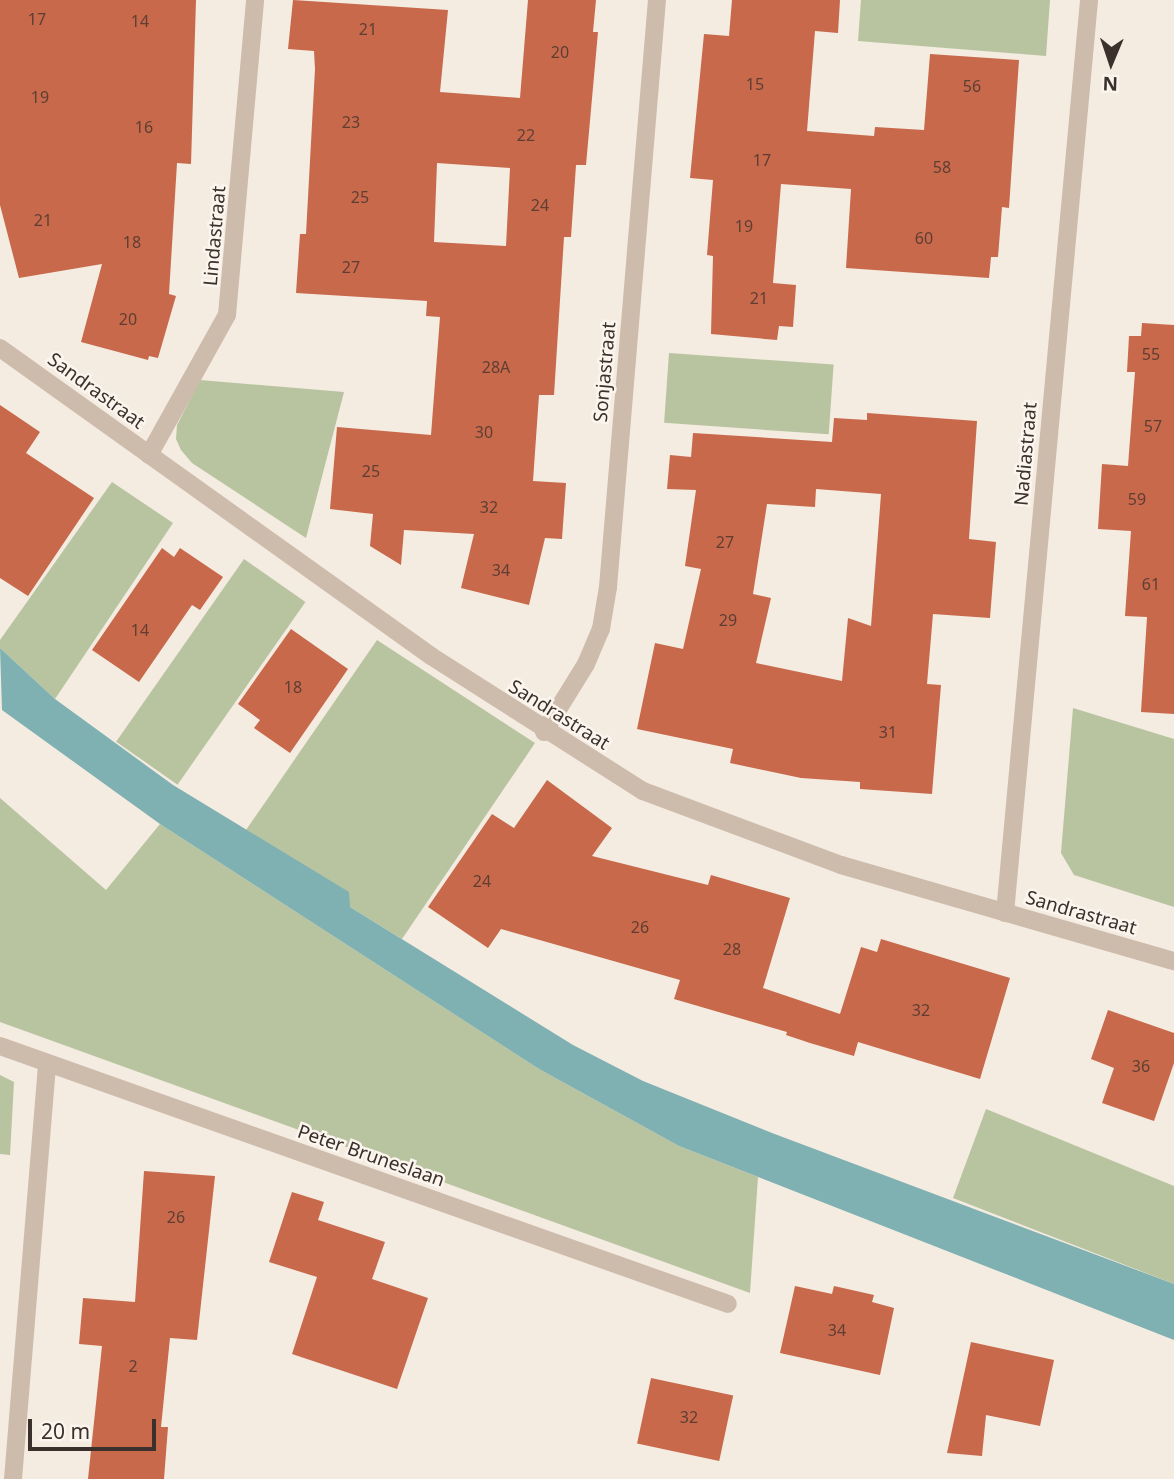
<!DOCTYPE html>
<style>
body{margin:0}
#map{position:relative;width:1174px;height:1479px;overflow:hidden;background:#f4ebe1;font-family:"Noto Sans",sans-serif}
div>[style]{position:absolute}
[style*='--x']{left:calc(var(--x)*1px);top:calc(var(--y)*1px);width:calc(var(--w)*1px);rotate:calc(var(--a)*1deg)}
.green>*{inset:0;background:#b8c4a0;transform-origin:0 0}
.water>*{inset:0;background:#7fb0b2}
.building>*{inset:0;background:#c8694b;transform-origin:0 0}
.minor>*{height:18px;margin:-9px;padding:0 9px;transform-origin:9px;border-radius:9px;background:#cdbbac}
span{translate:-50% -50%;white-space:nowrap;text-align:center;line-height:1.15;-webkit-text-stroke:5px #fbf5ee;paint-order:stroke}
.number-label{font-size:16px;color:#5e3e33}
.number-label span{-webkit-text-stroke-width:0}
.street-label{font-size:19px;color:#3b302b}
.north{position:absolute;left:1076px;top:28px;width:70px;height:70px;-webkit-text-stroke:5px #fbf5ee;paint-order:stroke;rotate:182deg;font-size:19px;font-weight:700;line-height:28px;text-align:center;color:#3b302b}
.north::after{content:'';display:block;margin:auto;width:24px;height:32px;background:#3b302b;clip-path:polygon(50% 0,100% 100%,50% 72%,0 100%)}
.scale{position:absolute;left:28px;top:1419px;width:128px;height:32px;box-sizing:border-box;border:4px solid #3b302b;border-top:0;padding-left:9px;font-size:21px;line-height:24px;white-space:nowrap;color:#3b302b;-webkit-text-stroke:5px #fbf5ee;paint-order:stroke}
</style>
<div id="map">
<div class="green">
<div style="clip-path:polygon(861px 0,1050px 0,1046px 56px,858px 41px)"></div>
<div style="left:669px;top:353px;width:165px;height:70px;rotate:4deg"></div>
<div style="clip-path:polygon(200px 380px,344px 392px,306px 538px,192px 463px,181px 450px,176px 439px,177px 425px)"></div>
<div style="clip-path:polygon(112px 482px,173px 523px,55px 699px,0 648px,0 640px)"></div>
<div style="left:244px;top:559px;width:75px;height:223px;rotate:35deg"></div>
<div style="clip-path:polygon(377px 640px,535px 743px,402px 939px,350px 907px,246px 830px)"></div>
<div style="clip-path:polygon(1073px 708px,1174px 739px,1174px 907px,1074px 875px,1061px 853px)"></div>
<div style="clip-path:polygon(0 798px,106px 890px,160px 824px,539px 1069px,679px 1146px,758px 1177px,750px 1293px,0 1022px)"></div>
<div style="clip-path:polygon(0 1075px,14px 1082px,10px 1155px,0 1154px)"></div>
<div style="clip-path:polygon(986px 1109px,1174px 1186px,1174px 1284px,953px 1198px)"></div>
</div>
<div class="water">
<div style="clip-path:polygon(0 648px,55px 699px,173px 785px,349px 892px,350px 907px,573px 1045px,643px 1081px,772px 1133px,1174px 1284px,1174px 1340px,679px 1146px,539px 1069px,160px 824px,2px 710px)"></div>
</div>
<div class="building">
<div style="clip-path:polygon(0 0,196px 0,191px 164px,177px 163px,169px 294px,176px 296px,158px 358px,149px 356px,148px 360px,81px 342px,102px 264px,19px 278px,0 205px)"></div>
<div style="clip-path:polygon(evenodd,293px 0,448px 10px,440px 92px,520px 98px,528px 0,596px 0,593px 32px,598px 32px,586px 165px,576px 165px,571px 237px,564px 237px,554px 395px,539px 395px,533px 481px,566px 483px,562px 539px,545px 538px,529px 605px,461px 588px,474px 534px,404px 530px,401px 565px,370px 546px,373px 514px,330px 509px,337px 427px,431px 435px,440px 317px,426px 316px,427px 301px,296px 293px,300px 234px,306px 234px,315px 69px,314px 51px,288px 49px,293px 0,437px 163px,510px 168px,506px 246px,434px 242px,437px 163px)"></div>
<div style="clip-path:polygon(732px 0,840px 0,838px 33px,815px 31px,807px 131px,874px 136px,875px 127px,924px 130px,930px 54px,1019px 60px,1009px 208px,1002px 207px,998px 257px,991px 257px,989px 278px,846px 268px,851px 189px,781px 184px,773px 283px,796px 285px,793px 327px,779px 326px,777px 340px,711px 334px,713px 256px,707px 255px,713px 180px,690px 178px,704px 34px,729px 36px)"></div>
<div style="clip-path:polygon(1142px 323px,1174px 325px,1174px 714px,1141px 712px,1147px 617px,1125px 616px,1131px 531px,1098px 529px,1102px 464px,1128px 466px,1135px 372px,1127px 372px,1129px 336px,1141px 336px)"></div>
<div style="clip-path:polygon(0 405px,40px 432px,26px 453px,94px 498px,28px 596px,0 578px)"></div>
<div style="clip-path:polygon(evenodd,867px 413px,977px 421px,969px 539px,996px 542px,990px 618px,933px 614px,927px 684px,941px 685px,932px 794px,860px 789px,860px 782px,801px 778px,730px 763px,733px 749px,637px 729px,655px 643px,683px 649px,701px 569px,685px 566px,696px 490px,667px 489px,670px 455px,691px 457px,693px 433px,832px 442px,834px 418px,867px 420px,867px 413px,816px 489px,881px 494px,871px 626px,848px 618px,842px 681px,756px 663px,771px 598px,753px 594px,767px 504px,815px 507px,816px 489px)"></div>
<div style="clip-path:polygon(162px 548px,174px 557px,180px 548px,223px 577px,200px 610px,192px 605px,139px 682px,92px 650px)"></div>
<div style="clip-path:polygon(291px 629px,348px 669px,290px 753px,254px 728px,260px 720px,238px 704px)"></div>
<div style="clip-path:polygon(547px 780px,612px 828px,592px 856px,708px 885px,711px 875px,790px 898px,763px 988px,840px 1014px,861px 947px,877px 952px,881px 939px,1010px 978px,980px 1079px,858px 1042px,854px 1056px,810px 1043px,786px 1035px,787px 1032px,674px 999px,680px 980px,501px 929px,488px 948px,428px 907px,492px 814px,514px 828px)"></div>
<div style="clip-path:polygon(1108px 1010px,1174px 1033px,1174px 1063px,1154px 1121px,1102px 1103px,1114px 1068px,1091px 1059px)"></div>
<div style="clip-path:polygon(144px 1171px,215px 1176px,197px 1340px,170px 1338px,161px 1427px,168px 1427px,164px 1479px,88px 1479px,102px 1346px,79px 1344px,83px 1298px,135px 1302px)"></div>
<div style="clip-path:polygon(292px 1192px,324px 1202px,318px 1220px,385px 1242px,372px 1279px,428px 1298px,397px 1389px,292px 1354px,317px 1277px,269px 1262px)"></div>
<div style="clip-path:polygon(795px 1286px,832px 1294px,834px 1286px,874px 1295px,872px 1302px,894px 1308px,880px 1375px,780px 1353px)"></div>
<div style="clip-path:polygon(971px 1342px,1054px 1360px,1040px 1426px,986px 1415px,982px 1456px,947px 1453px)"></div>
<div style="left:651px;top:1378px;width:84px;height:67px;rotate:12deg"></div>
</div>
<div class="minor">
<div style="--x:0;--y:348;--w:530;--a:35.55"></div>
<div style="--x:431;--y:656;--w:251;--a:32.5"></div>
<div style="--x:643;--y:791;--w:211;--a:20.5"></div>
<div style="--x:841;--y:865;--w:347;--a:16.1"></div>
<div style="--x:149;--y:455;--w:160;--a:-60.9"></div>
<div style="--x:227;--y:315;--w:316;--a:-84.9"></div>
<div style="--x:544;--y:732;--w:80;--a:-58.3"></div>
<div style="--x:586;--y:664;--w:38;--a:-67"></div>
<div style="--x:601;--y:629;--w:43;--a:-80.5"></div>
<div style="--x:608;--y:587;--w:589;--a:-85.23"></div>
<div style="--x:1005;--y:913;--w:917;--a:-84.74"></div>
<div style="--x:0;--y:1046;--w:772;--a:19.51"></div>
<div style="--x:13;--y:1479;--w:416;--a:-85.3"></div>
</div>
<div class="number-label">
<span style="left:37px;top:19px">17</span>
<span style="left:140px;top:21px">14</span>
<span style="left:368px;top:29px">21</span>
<span style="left:560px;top:52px">20</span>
<span style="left:755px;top:84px">15</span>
<span style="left:972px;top:86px">56</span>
<span style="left:40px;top:97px">19</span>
<span style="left:351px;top:122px">23</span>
<span style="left:144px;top:127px">16</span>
<span style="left:526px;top:135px">22</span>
<span style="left:762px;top:160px">17</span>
<span style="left:942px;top:167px">58</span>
<span style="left:360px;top:197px">25</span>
<span style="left:540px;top:205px">24</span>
<span style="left:43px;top:220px">21</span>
<span style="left:744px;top:226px">19</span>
<span style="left:924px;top:238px">60</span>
<span style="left:132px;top:242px">18</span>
<span style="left:351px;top:267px">27</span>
<span style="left:759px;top:298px">21</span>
<span style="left:128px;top:319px">20</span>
<span style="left:1151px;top:354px">55</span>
<span style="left:496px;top:367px">28A</span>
<span style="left:1153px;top:426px">57</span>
<span style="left:484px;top:432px">30</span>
<span style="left:371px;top:471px">25</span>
<span style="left:1137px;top:499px">59</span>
<span style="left:489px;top:507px">32</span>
<span style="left:725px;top:542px">27</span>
<span style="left:501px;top:570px">34</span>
<span style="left:1151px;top:584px">61</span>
<span style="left:728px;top:620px">29</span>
<span style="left:140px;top:630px">14</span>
<span style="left:293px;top:687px">18</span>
<span style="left:888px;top:732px">31</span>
<span style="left:482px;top:881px">24</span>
<span style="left:640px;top:927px">26</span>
<span style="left:732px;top:949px">28</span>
<span style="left:921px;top:1010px">32</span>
<span style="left:1141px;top:1066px">36</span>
<span style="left:176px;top:1217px">26</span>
<span style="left:837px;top:1330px">34</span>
<span style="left:133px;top:1366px">2</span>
<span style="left:689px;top:1417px">32</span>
</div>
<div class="street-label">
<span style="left:215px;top:236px;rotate:-85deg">Lindastraat</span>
<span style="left:605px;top:372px;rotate:-85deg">Sonjastraat</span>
<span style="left:96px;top:391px;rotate:36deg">Sandrastraat</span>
<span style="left:1026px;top:454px;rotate:-85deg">Nadiastraat</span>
<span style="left:559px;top:715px;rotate:32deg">Sandrastraat</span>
<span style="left:1081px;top:913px;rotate:16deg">Sandrastraat</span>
<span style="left:371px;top:1156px;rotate:19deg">Peter Bruneslaan</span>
</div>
<div class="north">N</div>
<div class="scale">20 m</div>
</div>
